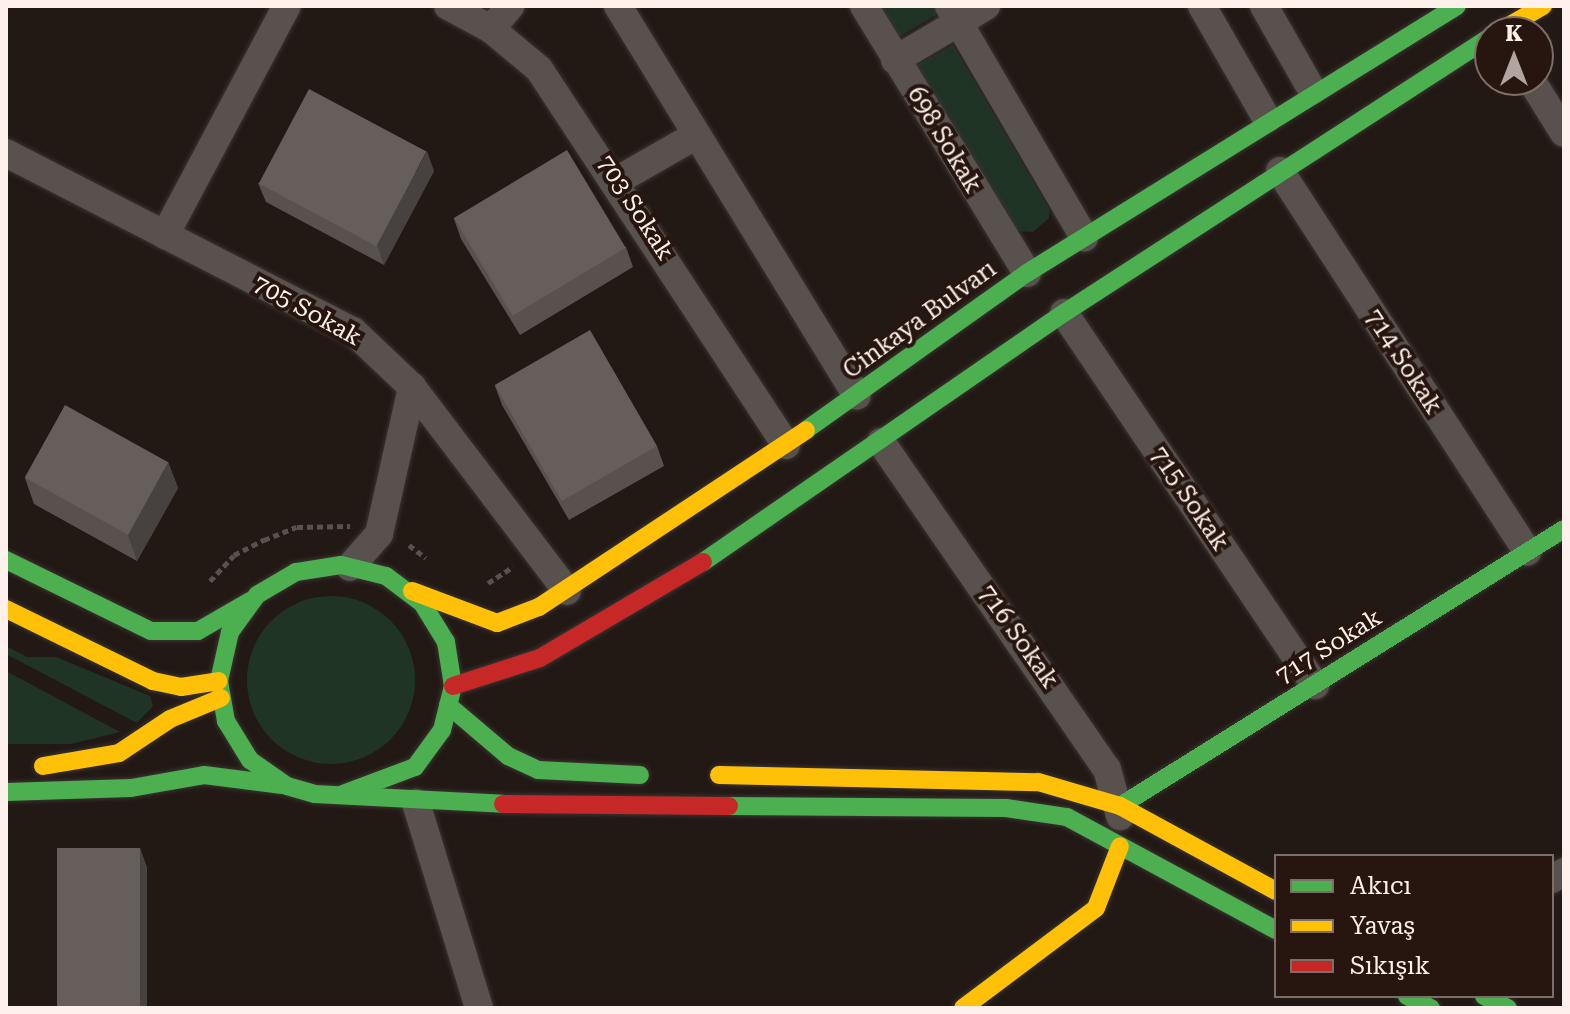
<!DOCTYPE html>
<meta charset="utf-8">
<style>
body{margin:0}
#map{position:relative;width:1570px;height:1014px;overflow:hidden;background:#221915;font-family:"Roboto Serif",serif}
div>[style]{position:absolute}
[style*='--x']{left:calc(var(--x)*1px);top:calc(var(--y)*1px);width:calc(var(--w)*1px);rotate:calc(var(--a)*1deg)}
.green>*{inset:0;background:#1f3425}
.round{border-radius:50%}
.path>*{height:5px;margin-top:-2.5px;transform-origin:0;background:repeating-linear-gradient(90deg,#58514f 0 6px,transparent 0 10px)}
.roads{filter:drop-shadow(0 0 2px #3a3331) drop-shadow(0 0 2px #3a3331)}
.street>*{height:28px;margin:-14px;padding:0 14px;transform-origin:14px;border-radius:14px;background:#58514e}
.fast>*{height:18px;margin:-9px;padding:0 9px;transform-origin:9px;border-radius:9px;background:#4caf50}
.slow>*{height:18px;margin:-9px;padding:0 9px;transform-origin:9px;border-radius:9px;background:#ffc107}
.jam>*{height:18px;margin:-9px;padding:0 9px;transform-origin:9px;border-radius:9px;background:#c62828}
.wall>*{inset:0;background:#58514d}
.shaded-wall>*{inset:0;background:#47423f}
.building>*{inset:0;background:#665e5a;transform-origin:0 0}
span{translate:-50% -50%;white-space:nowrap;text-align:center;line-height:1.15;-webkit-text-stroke:8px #271610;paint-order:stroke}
.street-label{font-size:24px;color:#fef1ec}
.frame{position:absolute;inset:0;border:8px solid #fef1ec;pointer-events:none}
.legend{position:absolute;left:1274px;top:854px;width:280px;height:144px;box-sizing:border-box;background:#271610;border:2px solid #7d6e68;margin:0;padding:10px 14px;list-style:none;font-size:24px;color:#fef1ec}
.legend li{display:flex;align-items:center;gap:16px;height:40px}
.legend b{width:40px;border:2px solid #7d6e68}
.north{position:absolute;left:1474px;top:16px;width:80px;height:80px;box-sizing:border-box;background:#271610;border:2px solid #7d6e68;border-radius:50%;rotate:0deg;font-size:22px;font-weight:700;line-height:32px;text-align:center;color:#fef1ec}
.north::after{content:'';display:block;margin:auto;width:28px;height:36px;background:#b1a5a1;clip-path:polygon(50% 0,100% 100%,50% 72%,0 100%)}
</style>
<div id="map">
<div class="green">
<div style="clip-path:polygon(875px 6px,933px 6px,938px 14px,895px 39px)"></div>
<div style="clip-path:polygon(953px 45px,1049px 209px,1049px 218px,1033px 232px,1016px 231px,913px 67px)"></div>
<div class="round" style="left:247px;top:596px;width:168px;height:168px"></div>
<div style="clip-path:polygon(6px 646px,27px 657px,56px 657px,150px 696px,153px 706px,137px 723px,6px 654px)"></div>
<div style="clip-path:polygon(6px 671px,120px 732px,71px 744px,6px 744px)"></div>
</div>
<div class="path">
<div style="--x:409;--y:545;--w:21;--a:37"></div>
<div style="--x:210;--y:581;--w:35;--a:-47"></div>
<div style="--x:234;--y:555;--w:34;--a:-27"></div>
<div style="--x:264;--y:540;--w:35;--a:-22"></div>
<div style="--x:297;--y:527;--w:53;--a:-1.1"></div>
<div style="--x:488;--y:583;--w:30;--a:-33"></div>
</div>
<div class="roads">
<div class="street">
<div style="--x:448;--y:6;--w:49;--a:28.1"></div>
<div style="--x:491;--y:29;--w:62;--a:39.8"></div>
<div style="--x:539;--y:69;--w:450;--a:56.7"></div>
<div style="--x:618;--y:6;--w:457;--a:58.5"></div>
<div style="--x:864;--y:6;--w:313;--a:58.6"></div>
<div style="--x:949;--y:6;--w:268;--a:59.7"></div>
<div style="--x:1202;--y:6;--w:130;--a:60.1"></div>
<div style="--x:1264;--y:6;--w:97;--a:60.3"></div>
<div style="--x:491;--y:29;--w:30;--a:-50"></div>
<div style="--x:895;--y:60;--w:106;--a:-30.7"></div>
<div style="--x:1531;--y:80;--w:62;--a:58.1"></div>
<div style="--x:6;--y:153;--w:390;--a:27.2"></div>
<div style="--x:353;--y:331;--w:81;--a:43.5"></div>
<div style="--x:412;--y:387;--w:256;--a:52.8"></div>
<div style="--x:1280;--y:171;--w:454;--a:57"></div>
<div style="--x:618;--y:180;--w:86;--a:-29.8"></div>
<div style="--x:165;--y:235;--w:259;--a:-62"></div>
<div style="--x:1064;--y:313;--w:449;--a:56"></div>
<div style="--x:881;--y:442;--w:397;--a:55.4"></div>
<div style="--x:1107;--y:769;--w:49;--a:74.5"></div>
<div style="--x:350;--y:567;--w:44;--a:-48.7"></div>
<div style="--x:379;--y:534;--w:151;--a:-77.3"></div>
<div style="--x:416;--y:803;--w:214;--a:72.9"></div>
<div style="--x:1552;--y:879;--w:14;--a:-30"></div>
</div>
<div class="fast">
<div style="--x:806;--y:430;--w:271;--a:-35.4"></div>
<div style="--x:1027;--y:273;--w:506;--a:-31.84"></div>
<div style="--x:6;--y:560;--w:161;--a:26.1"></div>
<div style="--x:151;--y:631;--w:47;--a:0"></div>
<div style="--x:198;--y:631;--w:60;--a:-30"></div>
<div style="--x:703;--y:562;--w:439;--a:-34.6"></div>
<div style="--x:1064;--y:313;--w:508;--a:-32.94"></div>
<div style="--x:448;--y:705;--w:79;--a:40.4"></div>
<div style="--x:508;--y:756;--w:33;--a:25"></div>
<div style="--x:538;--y:770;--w:102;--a:2.8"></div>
<div style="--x:6;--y:792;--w:125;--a:-1.8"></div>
<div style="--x:131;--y:788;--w:74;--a:-10.1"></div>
<div style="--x:204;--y:775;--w:79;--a:7.3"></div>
<div style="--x:343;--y:794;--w:77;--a:-20.6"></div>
<div style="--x:415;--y:767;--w:46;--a:-53.9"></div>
<div style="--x:442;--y:730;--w:45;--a:-76"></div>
<div style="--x:453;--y:686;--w:45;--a:-99"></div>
<div style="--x:446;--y:642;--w:46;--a:-121.6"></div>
<div style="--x:422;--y:603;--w:45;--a:-143.1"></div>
<div style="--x:386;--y:576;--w:46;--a:-166.3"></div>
<div style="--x:341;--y:565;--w:46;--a:171.2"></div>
<div style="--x:296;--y:572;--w:45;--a:149.5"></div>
<div style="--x:257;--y:595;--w:46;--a:126.1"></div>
<div style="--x:230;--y:632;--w:50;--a:102.7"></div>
<div style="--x:219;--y:681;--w:41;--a:80.1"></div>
<div style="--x:226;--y:721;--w:46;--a:58.4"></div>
<div style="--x:250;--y:760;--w:45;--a:35.1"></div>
<div style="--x:287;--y:786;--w:29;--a:16"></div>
<div style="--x:315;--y:794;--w:188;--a:3"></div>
<div style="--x:729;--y:806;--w:277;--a:0.4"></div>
<div style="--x:1006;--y:808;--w:62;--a:8.4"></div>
<div style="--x:1067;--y:817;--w:238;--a:28.4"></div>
<div style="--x:1120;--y:806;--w:523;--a:-31.96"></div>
<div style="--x:1407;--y:996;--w:27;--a:27"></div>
<div style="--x:1484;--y:996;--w:27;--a:27"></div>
</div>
<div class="slow">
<div style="--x:1498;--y:32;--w:52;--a:-30"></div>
<div style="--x:412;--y:591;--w:91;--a:20.6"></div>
<div style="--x:497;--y:623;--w:45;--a:-20.9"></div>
<div style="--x:539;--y:607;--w:320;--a:-33.5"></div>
<div style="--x:6;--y:609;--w:164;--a:26.1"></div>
<div style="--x:153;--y:681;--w:29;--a:12"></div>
<div style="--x:181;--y:687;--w:38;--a:-9"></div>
<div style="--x:43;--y:766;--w:77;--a:-9.7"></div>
<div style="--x:119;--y:753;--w:61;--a:-33.7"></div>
<div style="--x:170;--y:719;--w:55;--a:-22.4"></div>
<div style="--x:719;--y:775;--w:319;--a:1.3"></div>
<div style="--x:1038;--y:782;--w:85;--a:16.3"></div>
<div style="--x:1120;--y:806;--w:178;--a:28.6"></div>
<div style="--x:963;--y:1008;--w:166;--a:-36.9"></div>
<div style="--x:1096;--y:908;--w:66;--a:-68.8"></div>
</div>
<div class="jam">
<div style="--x:453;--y:686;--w:91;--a:-17.8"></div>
<div style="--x:540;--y:658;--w:189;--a:-30.5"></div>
<div style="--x:503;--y:804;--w:226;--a:0.5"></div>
</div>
</div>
<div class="wall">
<div style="clip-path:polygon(434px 171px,384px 265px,266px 202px,258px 183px)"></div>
<div style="clip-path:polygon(454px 219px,626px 247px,633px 267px,520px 335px,461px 239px)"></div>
<div style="clip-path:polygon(495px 386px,657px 446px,664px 466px,569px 520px,502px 405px)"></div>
<div style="clip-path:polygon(168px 462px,178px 488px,137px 561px,34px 504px,25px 478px)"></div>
<div style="clip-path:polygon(140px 848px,147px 868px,147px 1008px,58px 1008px,57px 1006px)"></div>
</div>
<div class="shaded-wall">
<div style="clip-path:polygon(427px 151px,434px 171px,384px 265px,377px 245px)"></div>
<div style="clip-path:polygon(168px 462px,178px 488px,137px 561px,128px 535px)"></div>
<div style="clip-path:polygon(140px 848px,147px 868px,147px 1008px,141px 1008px,140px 1006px)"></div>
</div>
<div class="building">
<div style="left:309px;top:89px;width:133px;height:107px;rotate:28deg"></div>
<div style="left:567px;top:150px;width:114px;height:132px;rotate:59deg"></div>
<div style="left:590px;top:330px;width:134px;height:110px;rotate:60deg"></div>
<div style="left:65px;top:405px;width:118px;height:83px;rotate:29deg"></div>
<div style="left:57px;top:848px;width:83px;height:158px"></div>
</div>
<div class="street-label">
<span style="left:944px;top:140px;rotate:59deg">698 Sokak</span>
<span style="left:635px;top:208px;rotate:57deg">703 Sokak</span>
<span style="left:307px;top:311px;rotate:29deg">705 Sokak</span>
<span style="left:920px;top:320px;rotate:-36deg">Cinkaya Bulvarı</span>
<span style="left:1403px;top:362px;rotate:57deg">714 Sokak</span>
<span style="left:1189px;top:499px;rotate:56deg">715 Sokak</span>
<span style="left:1018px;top:637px;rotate:55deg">716 Sokak</span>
<span style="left:1329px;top:647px;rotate:-32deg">717 Sokak</span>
</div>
<div class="frame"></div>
<ul class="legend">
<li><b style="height:10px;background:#4caf50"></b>Akıcı</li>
<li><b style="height:10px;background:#ffc107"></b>Yavaş</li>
<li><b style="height:10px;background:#c62828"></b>Sıkışık</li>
</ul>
<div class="north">K</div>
</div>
